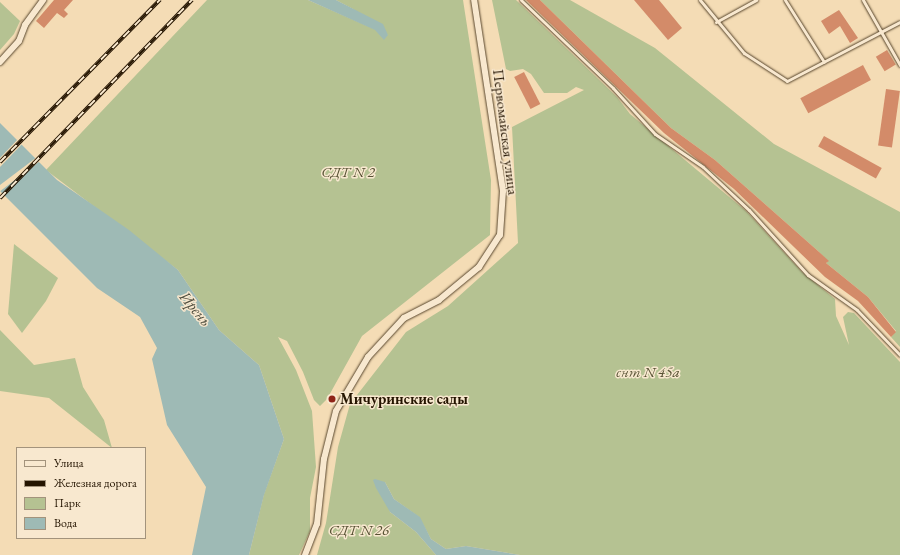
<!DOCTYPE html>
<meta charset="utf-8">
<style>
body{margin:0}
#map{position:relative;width:900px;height:555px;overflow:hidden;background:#f4dcb5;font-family:"EB Garamond",serif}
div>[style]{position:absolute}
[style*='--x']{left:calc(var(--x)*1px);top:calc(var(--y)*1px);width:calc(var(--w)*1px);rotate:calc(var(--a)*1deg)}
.green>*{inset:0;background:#b5c292}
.water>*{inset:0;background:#9ebab5}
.pier>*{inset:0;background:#f4dcb5;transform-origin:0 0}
.building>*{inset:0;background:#d38b69;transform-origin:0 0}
.roads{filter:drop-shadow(0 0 1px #58462d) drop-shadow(0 0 1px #58462d)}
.lane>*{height:3px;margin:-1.5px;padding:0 1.5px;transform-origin:1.5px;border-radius:1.5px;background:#f8e8cf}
.street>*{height:6px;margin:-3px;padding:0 3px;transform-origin:3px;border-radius:3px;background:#f8e8cf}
.rail>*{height:4px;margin-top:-2px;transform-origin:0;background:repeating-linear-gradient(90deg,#f8e8cf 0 8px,#241400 0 16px);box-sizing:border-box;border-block:1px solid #241400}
.dots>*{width:11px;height:11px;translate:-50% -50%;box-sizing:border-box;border:2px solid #f8e8cf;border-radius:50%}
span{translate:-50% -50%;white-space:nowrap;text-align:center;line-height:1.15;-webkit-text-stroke:3px #f8e8cf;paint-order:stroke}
.street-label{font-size:15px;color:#241400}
.park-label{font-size:15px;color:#575133;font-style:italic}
.poi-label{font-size:15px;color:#241400;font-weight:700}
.left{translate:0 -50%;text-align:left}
.water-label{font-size:16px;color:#4f4e3f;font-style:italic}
.legend{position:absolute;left:16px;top:447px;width:130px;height:92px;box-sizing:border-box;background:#f8e8cf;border:1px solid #a3937c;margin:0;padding:5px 7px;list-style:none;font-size:12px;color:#241400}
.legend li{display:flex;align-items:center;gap:8px;height:20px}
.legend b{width:20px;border:1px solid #a3937c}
</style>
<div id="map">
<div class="green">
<div style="clip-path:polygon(207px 0,308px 0,388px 35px,353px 9px,336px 0,463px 0,491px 180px,490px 235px,362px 336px,327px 399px,320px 406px,314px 400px,303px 372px,287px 341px,278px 337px,296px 370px,312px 411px,316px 467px,310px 498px,310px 531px,299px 555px,249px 555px,264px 494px,284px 439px,259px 365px,219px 330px,178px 270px,46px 170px)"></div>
<div style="clip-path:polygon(492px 0,516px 0,617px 97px,630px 114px,746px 211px,802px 272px,835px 299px,836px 316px,849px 345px,843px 317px,848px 312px,854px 313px,900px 362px,900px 555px,520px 555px,466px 546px,446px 549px,431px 539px,419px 517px,394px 499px,385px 482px,390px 512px,416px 532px,436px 555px,317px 555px,326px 523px,338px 447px,350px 404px,406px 332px,448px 306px,518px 243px,512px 127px,584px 90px,576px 87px,567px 93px,544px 93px,531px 74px,523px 69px,510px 71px,506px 69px)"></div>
<div style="clip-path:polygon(540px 0,570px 0,655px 48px,774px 144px,900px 212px,900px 347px,891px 337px,896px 331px,868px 297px,826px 263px,828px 261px,818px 251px,715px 160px,671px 128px)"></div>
<div style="clip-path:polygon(0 2px,20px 21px,14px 34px,0 50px)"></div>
<div style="clip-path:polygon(14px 244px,58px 278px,46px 301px,22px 333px,8px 314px)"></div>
<div style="clip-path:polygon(0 330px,34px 365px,75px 358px,83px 387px,104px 420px,112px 448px,49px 398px,0 391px)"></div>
</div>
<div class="water">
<div style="clip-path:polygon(308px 0,336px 0,383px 24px,388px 35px,384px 40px,375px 30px)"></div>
<div style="clip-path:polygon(0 123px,57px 180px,129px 230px,178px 270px,219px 330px,259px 365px,284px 439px,264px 495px,249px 555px,192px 555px,206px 487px,167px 425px,152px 359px,157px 348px,140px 317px,97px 288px,0 191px)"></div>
<div style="clip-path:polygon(375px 479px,385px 482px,394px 499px,420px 517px,431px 539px,446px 549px,466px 546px,520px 555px,436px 555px,416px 532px,390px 512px,376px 488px,373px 480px)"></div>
</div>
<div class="pier">
<div style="clip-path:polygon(19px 138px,23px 143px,0 167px,0 158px)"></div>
<div style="left:37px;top:157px;width:5px;height:52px;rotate:53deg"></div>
</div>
<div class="building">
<div style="clip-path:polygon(54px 0,73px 0,64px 10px,68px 14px,64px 18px,57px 13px,44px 28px,36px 21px)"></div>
<div style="clip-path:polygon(526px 0,540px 0,671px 128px,715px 160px,818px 251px,829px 261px,826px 263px,868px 297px,896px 332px,891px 337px,858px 301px,825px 277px,734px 189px,664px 133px)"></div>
<div style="clip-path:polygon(634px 0,659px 0,682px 28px,668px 40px)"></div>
<div style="clip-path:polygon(839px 10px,858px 38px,850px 43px,840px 26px,829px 34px,821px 21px)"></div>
<div style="left:887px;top:50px;width:17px;height:13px;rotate:59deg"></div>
<div style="left:863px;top:65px;width:17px;height:71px;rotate:62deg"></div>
<div style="left:524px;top:72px;width:36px;height:11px;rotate:63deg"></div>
<div style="left:886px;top:89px;width:14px;height:57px;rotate:8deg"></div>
<div style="left:824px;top:136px;width:66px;height:12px;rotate:29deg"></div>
</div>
<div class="roads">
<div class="lane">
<div style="--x:521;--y:0;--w:127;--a:43.7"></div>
<div style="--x:613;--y:88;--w:62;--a:47.6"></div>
<div style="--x:655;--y:134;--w:58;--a:34.5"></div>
<div style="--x:703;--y:167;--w:63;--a:43.1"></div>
<div style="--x:749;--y:210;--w:88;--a:47.8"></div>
<div style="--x:808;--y:275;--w:60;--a:35.5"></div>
<div style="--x:857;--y:310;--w:62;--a:46.3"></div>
<div style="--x:700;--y:0;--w:69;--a:50.3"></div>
<div style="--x:744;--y:53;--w:51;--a:33.1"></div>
<div style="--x:787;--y:81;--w:127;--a:-27.6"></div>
<div style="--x:785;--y:0;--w:73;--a:57.8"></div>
<div style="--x:863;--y:0;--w:75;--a:60.4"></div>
<div style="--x:716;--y:22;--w:46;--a:-28.8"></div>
</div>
<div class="street">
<div style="--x:0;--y:62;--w:28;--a:-48"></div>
<div style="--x:19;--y:41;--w:17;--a:-69"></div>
<div style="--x:25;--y:25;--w:31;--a:-54"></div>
<div style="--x:305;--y:555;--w:33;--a:-69"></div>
<div style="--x:317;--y:524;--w:65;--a:-83.9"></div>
<div style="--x:324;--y:459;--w:49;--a:-76"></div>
<div style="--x:336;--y:411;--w:63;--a:-59.3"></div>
<div style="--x:368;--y:357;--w:53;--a:-47.3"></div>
<div style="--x:404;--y:318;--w:39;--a:-27"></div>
<div style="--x:439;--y:300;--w:52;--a:-39.5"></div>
<div style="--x:479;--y:267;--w:38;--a:-57"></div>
<div style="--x:500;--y:235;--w:44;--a:-86.1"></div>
<div style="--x:503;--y:191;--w:193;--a:-98.6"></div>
</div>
</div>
<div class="rail">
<div style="--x:0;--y:162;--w:228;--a:-45.4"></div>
<div style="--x:0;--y:198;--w:276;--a:-45.9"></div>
</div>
<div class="dots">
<div style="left:332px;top:399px;background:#8f2418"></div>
</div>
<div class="street-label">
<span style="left:506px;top:132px;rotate:83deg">Первомайская улица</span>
</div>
<div class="park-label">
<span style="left:348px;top:172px">СДТ N 2</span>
<span style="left:648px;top:372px">снт N 45а</span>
<span style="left:359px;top:530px">СДТ N 26</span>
</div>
<div class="poi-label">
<span class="left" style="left:340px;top:399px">Мичуринские сады</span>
</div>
<div class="water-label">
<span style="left:195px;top:309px;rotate:50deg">Ирень</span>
</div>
<ul class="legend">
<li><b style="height:5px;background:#f8e8cf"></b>Улица</li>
<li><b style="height:5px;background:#241400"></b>Железная дорога</li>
<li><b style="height:11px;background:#b5c292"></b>Парк</li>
<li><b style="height:11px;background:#9ebab5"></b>Вода</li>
</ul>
</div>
